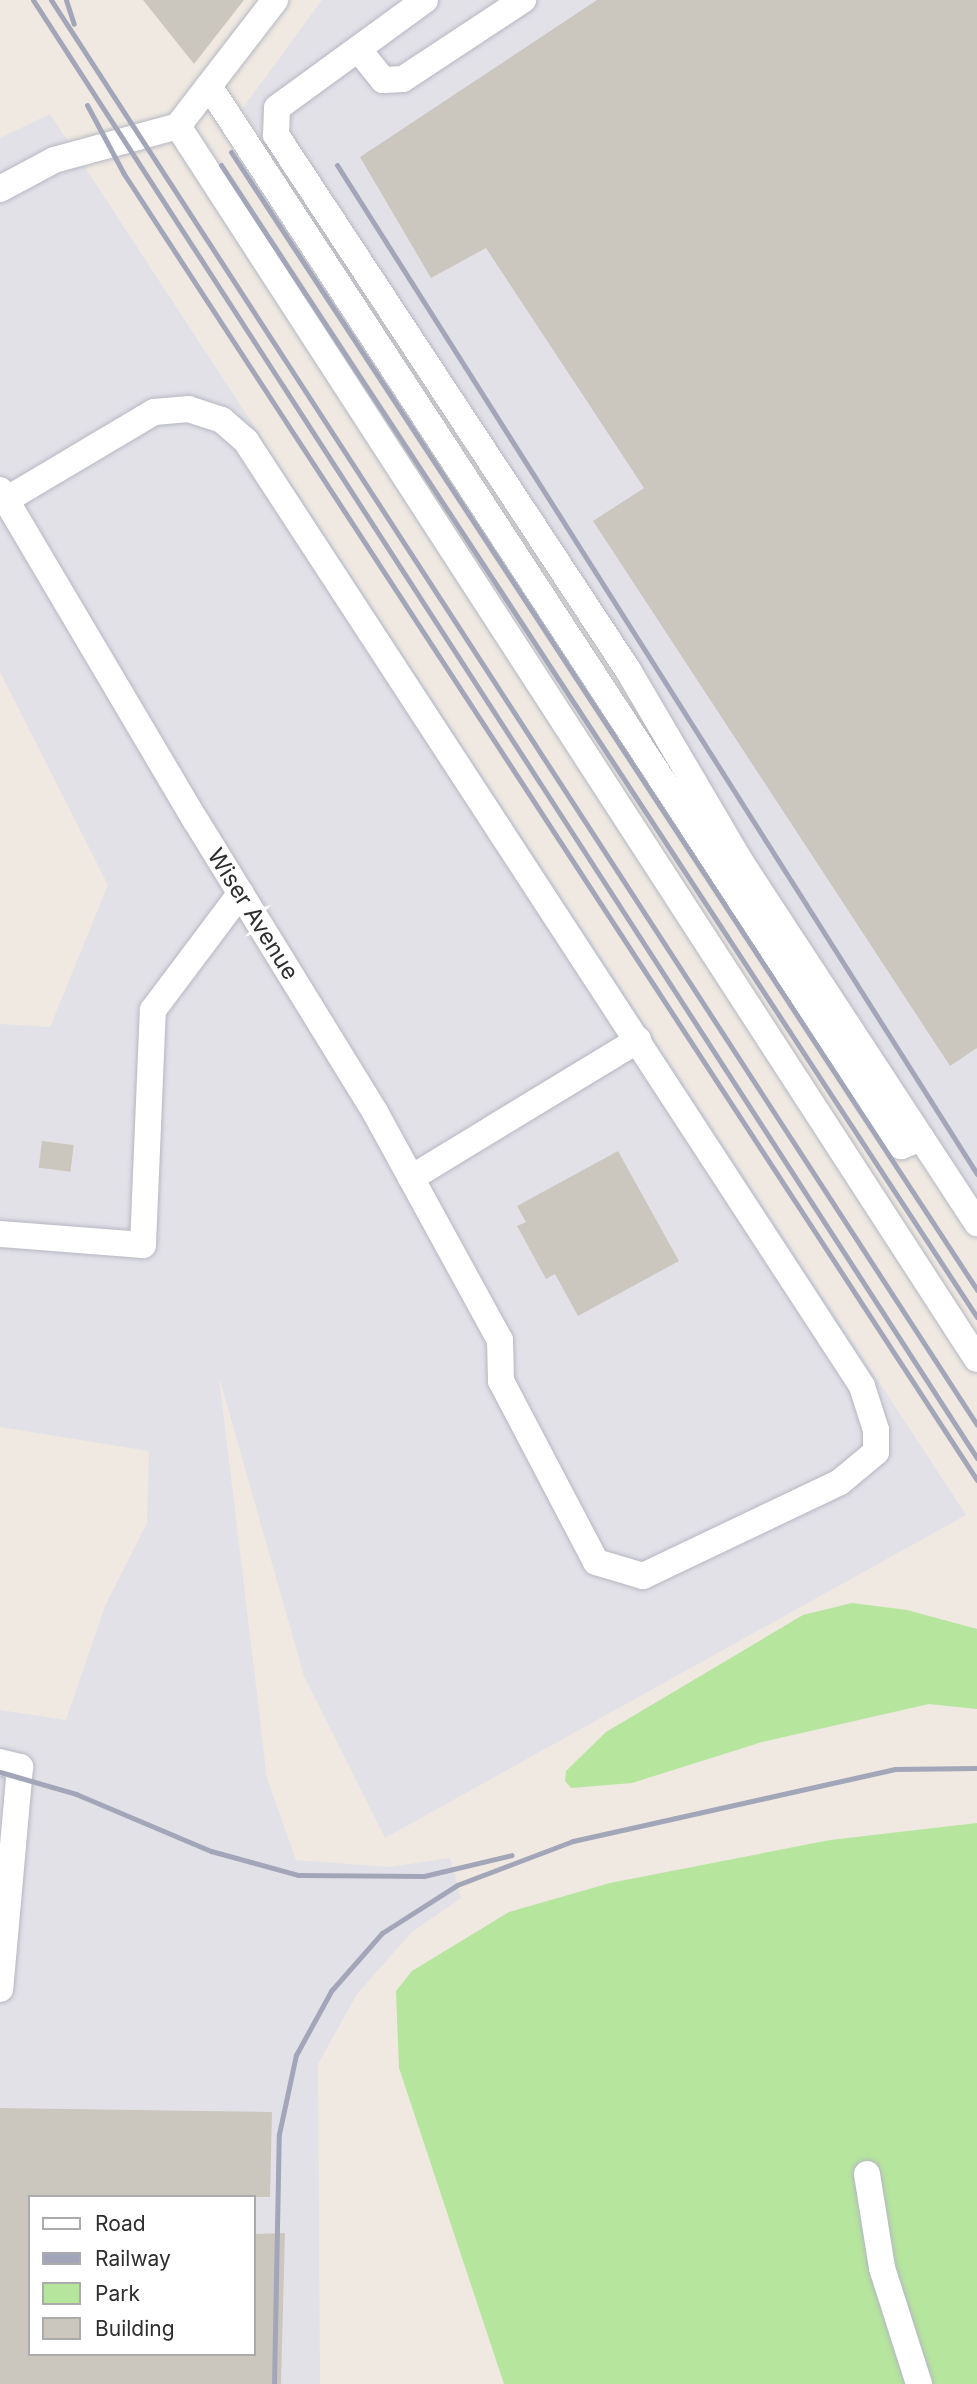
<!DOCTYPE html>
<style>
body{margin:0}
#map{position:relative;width:977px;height:2384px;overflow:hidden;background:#efe9e1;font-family:Inter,sans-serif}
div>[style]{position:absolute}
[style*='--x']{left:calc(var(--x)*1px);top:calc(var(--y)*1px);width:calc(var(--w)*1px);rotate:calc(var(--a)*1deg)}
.industrial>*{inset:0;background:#e3e1e8}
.green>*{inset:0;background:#b6e59e}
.building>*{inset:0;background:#cbc7bf;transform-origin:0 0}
.roads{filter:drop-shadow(0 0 2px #b4b7c1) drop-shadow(0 0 2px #b4b7c1)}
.minor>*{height:26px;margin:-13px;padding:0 13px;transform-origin:13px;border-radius:13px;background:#fff}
.rail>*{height:5px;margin:-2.5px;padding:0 2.5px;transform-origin:2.5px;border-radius:2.5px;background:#a3a6b8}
span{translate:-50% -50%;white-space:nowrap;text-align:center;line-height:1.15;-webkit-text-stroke:7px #fff;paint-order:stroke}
.street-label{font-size:23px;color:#2e2e2e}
.legend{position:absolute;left:28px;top:2195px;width:228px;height:161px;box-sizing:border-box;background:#fff;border:2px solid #ababab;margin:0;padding:9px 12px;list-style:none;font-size:21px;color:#2e2e2e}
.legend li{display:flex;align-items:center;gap:14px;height:35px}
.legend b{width:35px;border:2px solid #ababab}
</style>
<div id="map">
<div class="industrial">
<div style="clip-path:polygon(322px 0,977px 0,977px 1206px,242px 109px)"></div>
<div style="clip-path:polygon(evenodd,50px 114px,966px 1515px,385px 1838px,304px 1676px,219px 1377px,267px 1778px,296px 1860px,389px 1867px,450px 1858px,461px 1898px,412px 1932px,357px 1994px,318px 2064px,320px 2384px,0 2384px,0 1710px,66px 1720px,105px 1606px,147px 1523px,149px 1451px,0 1427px,0 1024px,50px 1027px,108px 885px,0 672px,0 138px,50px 114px,30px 2197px,254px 2197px,254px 2354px,30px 2354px,30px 2197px)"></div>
</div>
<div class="green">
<div style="clip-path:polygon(852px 1603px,907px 1610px,977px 1629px,977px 1709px,929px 1704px,762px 1742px,632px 1783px,571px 1788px,565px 1781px,566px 1771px,606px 1732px,803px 1615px)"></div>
<div style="clip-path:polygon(977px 1823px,977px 2384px,504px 2384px,399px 2068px,396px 1991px,412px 1971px,509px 1912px,610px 1883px,830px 1840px)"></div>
</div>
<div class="building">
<div style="clip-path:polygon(143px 0,244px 0,194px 64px)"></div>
<div style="clip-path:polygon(597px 0,977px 0,977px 1048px,950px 1066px,593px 521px,644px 488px,486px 248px,431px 278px,360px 157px)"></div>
<div style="left:42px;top:1141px;width:32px;height:27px;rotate:7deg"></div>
<div style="clip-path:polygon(618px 1151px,679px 1261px,578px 1316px,555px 1274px,546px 1279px,517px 1226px,526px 1222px,517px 1206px)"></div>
<div style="clip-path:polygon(0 2108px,272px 2112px,270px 2197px,30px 2197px,30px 2354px,254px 2354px,254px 2234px,285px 2233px,281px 2384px,0 2384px)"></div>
</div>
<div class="roads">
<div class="minor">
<div style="--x:425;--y:0;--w:183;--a:143.9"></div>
<div style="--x:277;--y:108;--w:27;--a:92"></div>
<div style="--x:276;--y:135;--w:640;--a:56.66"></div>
<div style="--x:628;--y:670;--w:221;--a:59.6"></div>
<div style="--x:740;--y:861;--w:433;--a:56.8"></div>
<div style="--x:358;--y:49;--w:40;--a:51"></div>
<div style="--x:383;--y:80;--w:20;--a:-3"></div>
<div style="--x:403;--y:79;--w:144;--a:-33.4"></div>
<div style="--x:209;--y:86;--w:1266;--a:56.86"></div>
<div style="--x:901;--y:1146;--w:22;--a:-21"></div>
<div style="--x:178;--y:126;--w:1469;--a:57.06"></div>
<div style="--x:0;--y:189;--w:61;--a:-28.2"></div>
<div style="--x:54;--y:160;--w:129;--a:-15.3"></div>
<div style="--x:178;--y:126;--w:159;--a:-52.4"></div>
<div style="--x:0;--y:490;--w:12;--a:59"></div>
<div style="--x:6;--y:500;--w:373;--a:59.4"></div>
<div style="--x:196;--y:821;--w:342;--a:58.4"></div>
<div style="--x:375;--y:1112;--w:260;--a:61.3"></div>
<div style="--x:500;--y:1340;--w:41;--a:88.6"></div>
<div style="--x:501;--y:1381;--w:204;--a:62.3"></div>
<div style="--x:596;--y:1562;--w:49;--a:16.6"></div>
<div style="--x:643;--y:1576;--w:218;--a:-25.5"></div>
<div style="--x:840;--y:1482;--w:47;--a:-39.8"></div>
<div style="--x:876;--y:1452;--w:22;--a:-90"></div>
<div style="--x:876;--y:1430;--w:46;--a:-107.7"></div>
<div style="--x:862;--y:1386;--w:1128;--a:-123.1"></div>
<div style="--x:246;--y:441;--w:32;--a:-139"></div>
<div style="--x:222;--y:420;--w:35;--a:-162"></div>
<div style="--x:189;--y:409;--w:35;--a:175"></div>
<div style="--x:154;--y:412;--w:172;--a:149.3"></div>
<div style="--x:411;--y:1178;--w:266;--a:-31.3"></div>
<div style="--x:0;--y:1234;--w:143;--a:4.4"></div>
<div style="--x:143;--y:1245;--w:235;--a:-87.6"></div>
<div style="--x:153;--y:1010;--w:146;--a:-53.1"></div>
<div style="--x:0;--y:1762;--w:21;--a:14"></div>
<div style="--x:20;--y:1767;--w:223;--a:95.1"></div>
<div style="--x:867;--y:2174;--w:95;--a:80.9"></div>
<div style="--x:882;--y:2268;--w:122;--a:72.3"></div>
</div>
</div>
<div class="rail">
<div style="--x:33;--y:0;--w:1737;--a:57.08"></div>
<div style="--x:51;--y:0;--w:1699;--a:56.98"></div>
<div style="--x:66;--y:0;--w:25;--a:72"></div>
<div style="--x:87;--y:105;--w:78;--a:61.8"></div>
<div style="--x:124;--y:174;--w:1560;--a:56.85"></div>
<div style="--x:231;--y:152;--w:1361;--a:56.75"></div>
<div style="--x:221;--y:165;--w:1378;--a:56.73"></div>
<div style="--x:337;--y:165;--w:1195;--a:57.61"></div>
<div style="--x:0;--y:1772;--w:79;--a:16.1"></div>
<div style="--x:76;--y:1794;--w:147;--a:22.9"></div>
<div style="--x:211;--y:1851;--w:90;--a:15.4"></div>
<div style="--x:298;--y:1875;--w:126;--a:0.5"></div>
<div style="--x:424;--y:1876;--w:90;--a:-13.4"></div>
<div style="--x:274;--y:2384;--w:250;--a:-88.9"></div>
<div style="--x:279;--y:2134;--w:81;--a:-77.9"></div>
<div style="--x:296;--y:2055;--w:73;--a:-61.3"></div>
<div style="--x:331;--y:1991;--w:77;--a:-48.7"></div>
<div style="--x:382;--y:1933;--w:89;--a:-32.6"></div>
<div style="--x:457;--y:1885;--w:124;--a:-20.8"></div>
<div style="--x:573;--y:1841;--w:330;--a:-12.6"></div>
<div style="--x:895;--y:1769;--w:82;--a:-0.7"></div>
</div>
<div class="street-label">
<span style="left:253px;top:914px;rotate:58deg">Wiser Avenue</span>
</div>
<ul class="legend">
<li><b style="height:9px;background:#fff"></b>Road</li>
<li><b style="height:9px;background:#a3a6b8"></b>Railway</li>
<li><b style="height:19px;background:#b6e59e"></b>Park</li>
<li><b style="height:19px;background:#cbc7bf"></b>Building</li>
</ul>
</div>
